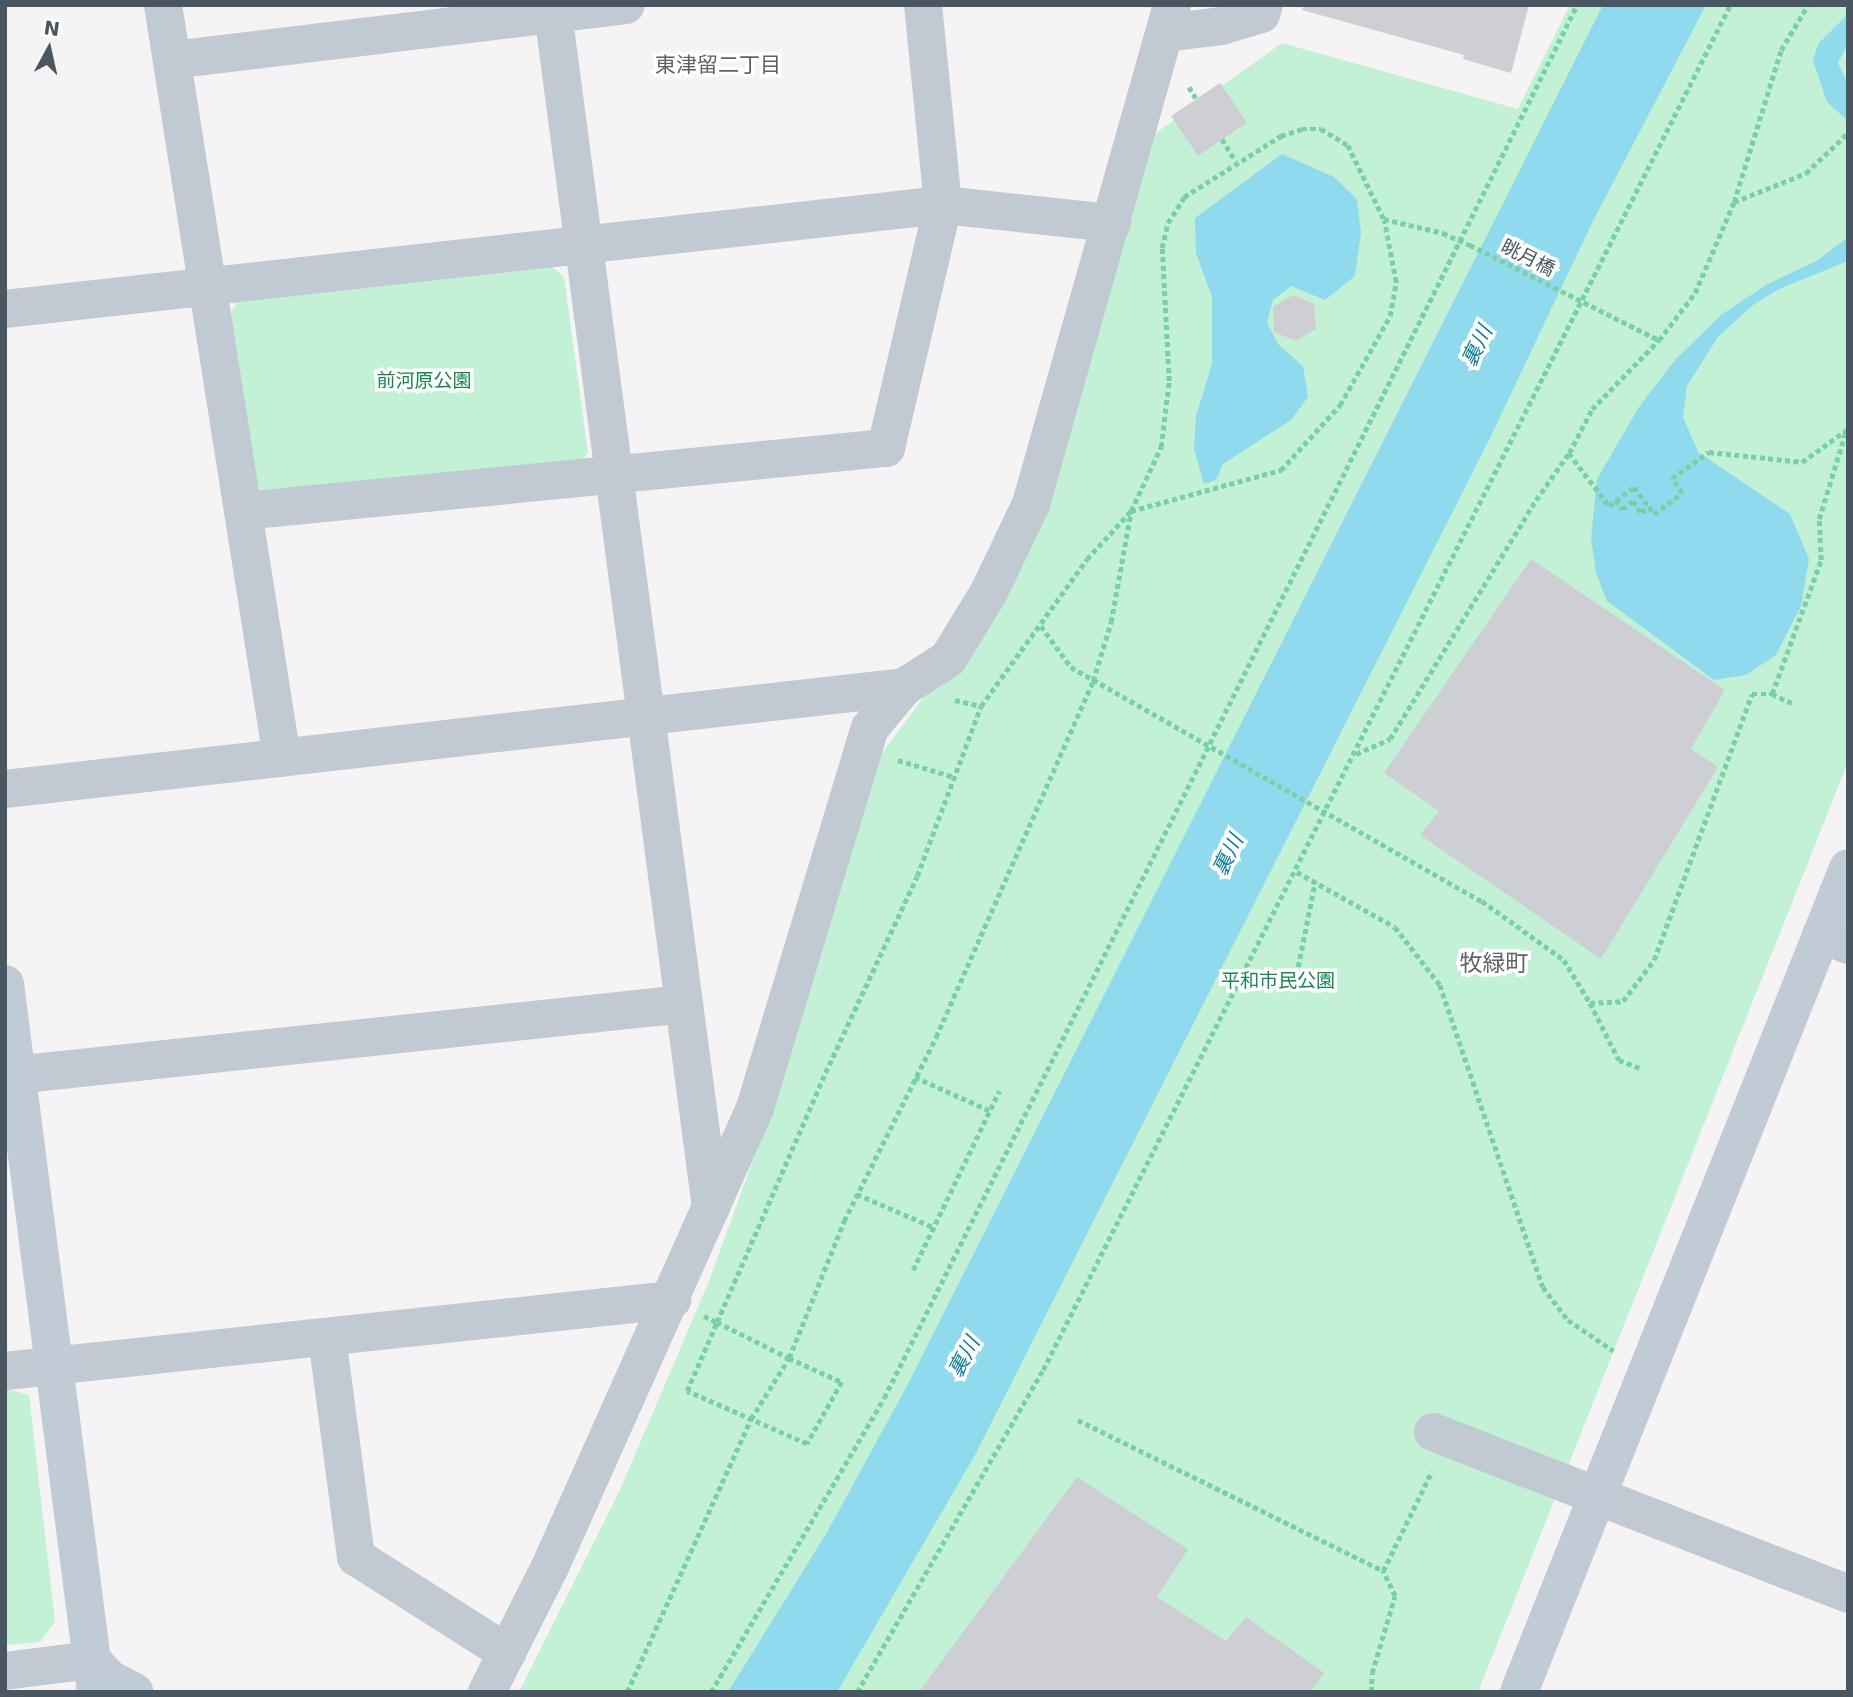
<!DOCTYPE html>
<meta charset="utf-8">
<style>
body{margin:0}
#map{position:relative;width:1853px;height:1697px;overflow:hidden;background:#f5f3f3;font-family:"DejaVu Sans","Noto Sans JP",sans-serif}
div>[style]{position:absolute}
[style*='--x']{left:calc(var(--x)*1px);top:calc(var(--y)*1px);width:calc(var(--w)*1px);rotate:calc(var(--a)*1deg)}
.green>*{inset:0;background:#c3f1d5}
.water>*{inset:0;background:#90daee}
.building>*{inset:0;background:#cdcfd5;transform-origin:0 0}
.path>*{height:4.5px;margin-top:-2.25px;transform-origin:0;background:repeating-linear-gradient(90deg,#7ad0a6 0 5px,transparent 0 8.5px)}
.street>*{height:38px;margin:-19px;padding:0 19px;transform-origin:19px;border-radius:19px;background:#c1cad2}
.secondary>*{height:38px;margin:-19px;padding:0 19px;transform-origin:19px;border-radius:19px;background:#c1cbd6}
span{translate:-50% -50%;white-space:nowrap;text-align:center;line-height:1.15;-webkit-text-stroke:7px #fff;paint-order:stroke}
.street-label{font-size:19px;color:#4a5661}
.park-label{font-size:19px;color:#17864f}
.neighbourhood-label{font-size:21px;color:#5f6368}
.water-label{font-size:21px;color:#0c7c9b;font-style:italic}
.quarter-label{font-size:23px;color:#5f6368}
.frame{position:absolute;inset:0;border:7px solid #4a5661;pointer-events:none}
.north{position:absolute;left:14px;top:14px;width:70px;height:70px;-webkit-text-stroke:5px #fff;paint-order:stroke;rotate:8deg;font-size:19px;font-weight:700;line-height:28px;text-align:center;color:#4a5661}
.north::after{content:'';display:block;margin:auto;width:24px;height:32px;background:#4a5661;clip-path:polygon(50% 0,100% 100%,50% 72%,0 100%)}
</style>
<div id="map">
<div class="green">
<div style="clip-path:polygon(1570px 5px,1848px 5px,1848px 762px,1478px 1692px,519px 1692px,620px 1490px,709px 1281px,769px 1116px,879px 757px,926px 694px,976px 650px,999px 598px,1153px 135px,1282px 43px,1518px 109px)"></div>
<div style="clip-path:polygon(548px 263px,564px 277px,588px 453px,577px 467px,257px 490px,228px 316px,240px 298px)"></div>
<div style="clip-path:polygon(5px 1388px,29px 1395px,55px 1622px,40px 1642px,5px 1645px)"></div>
</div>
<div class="water">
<div style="clip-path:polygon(1603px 5px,1706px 5px,1593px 221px,1490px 438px,974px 1457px,837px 1692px,728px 1692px,826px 1534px,909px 1382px)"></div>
<div style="clip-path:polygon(1848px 14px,1848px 43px,1838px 63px,1848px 84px,1848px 121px,1827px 102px,1813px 61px,1818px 44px)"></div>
<div style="clip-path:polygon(1282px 154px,1334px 177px,1357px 199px,1361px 233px,1355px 276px,1325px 300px,1291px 286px,1273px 300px,1267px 323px,1279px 345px,1303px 366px,1308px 397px,1291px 420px,1223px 464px,1216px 480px,1204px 484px,1194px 449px,1196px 416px,1212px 364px,1212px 297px,1196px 253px,1195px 218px)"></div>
<div style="clip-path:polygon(1848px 237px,1848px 261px,1779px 289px,1753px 305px,1718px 337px,1687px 386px,1683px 417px,1698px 452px,1790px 514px,1809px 559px,1801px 606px,1776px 655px,1746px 675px,1714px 680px,1607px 601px,1596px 573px,1591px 538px,1597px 479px,1639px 407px,1675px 360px,1721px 315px,1766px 285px,1818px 260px)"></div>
</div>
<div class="building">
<div style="clip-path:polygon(1304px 5px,1529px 5px,1511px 73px,1463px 59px,1464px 55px,1302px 10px)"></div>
<div style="left:1220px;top:83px;width:48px;height:59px;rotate:56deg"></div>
<div style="clip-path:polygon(1293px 295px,1314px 304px,1316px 329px,1296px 341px,1274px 332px,1273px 307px)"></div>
<div style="clip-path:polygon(1531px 559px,1725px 690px,1691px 749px,1718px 767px,1601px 959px,1420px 835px,1439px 811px,1384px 773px)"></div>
<div style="clip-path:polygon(1077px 1477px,1188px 1549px,1157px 1597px,1226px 1641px,1246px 1617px,1324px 1673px,1311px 1692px,919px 1692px)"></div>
</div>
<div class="path">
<div style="--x:1189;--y:87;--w:13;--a:58"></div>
<div style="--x:1222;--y:139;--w:26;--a:58"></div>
<div style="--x:1734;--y:202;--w:159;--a:-72.8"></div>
<div style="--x:1781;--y:50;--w:52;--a:-59"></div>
<div style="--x:1569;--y:453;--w:66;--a:53"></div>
<div style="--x:1609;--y:506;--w:31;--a:-37"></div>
<div style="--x:1634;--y:487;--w:34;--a:53"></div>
<div style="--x:1654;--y:514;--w:35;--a:-37"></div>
<div style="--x:1682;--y:493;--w:18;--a:-124"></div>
<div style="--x:1672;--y:478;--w:45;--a:-35.1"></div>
<div style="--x:1709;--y:452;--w:94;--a:6.1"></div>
<div style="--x:1802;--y:462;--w:57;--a:-35.7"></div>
<div style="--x:1616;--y:500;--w:11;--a:56"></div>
<div style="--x:1622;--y:509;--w:14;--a:-36"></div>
<div style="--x:1633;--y:501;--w:14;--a:54"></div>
<div style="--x:1641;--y:512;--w:9;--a:-32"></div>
<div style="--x:1041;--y:626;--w:51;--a:53.8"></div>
<div style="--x:1071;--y:667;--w:473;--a:29.7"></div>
<div style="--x:1482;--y:901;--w:101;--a:35.7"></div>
<div style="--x:1564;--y:960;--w:50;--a:58.8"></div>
<div style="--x:1590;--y:1003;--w:33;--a:-3"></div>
<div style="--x:1623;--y:1001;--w:51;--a:-52.9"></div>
<div style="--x:1654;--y:960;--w:283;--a:-69.8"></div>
<div style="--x:1752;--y:694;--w:20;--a:0"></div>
<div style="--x:1772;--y:694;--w:22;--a:24"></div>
<div style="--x:1772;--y:694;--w:143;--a:-69.9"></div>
<div style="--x:1821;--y:560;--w:41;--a:-92.8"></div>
<div style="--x:1819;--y:519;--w:92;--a:-72.9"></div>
<div style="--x:955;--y:700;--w:27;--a:13"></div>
<div style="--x:1356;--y:754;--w:37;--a:-24"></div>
<div style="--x:1390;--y:739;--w:280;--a:-58.6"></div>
<div style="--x:1536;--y:500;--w:57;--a:-54.9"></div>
<div style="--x:1569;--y:453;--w:50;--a:-62.4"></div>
<div style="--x:1592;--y:409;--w:96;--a:-45.8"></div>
<div style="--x:898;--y:760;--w:59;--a:16.9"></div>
<div style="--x:1297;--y:872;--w:112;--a:29.3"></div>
<div style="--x:1395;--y:927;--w:73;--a:52.2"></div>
<div style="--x:1440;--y:985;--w:319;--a:71.2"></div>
<div style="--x:1543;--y:1287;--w:41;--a:52.9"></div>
<div style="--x:1568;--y:1320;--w:55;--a:34"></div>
<div style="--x:1298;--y:967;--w:87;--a:-78.7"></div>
<div style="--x:1590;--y:1003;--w:64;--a:63"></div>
<div style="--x:1619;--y:1060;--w:25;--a:21"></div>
<div style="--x:915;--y:1077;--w:83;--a:24.1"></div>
<div style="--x:857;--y:1194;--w:83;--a:23.5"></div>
<div style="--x:913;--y:1270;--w:199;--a:-64.3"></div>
<div style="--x:704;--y:1316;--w:14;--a:25"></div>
<div style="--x:717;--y:1322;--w:80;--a:26.6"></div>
<div style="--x:789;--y:1358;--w:58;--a:24.4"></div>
<div style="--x:842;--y:1382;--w:71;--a:119.4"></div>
<div style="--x:807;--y:1444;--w:131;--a:-156.2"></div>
<div style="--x:687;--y:1391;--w:75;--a:-66.5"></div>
<div style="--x:717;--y:1322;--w:280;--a:-66.5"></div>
<div style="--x:829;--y:1065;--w:208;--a:-65"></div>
<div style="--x:917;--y:876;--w:182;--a:-69.4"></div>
<div style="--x:981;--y:706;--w:181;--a:-54.2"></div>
<div style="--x:1087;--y:559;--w:65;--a:-47.5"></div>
<div style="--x:1131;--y:511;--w:71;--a:-64.9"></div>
<div style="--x:1161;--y:447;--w:66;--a:-83.1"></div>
<div style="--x:1169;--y:381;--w:133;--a:-93"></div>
<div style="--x:1162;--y:248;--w:26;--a:-77"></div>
<div style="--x:1168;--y:223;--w:31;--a:-58"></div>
<div style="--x:1184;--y:197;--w:115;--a:-32.2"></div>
<div style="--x:1281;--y:136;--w:22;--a:-18"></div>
<div style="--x:1302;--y:129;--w:19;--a:0"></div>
<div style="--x:1321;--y:129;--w:31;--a:31"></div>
<div style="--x:1348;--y:145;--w:82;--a:64.1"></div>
<div style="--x:1384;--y:219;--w:61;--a:13.3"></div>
<div style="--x:1443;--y:233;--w:30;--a:24"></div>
<div style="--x:1470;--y:245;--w:212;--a:26.7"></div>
<div style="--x:1659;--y:340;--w:59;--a:-52.5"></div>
<div style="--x:1695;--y:293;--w:99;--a:-66.8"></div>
<div style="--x:1734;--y:202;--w:78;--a:-21.9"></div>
<div style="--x:1806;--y:173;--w:58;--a:-43.6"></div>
<div style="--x:1078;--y:1420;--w:340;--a:26.3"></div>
<div style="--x:627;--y:1692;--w:300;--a:-65.6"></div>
<div style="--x:751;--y:1419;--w:72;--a:-58.1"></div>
<div style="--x:789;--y:1358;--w:148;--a:-68.1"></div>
<div style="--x:844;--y:1221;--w:206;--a:-63.4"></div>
<div style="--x:936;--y:1037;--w:389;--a:-66.2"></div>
<div style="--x:1093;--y:681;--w:62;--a:-73"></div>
<div style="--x:1111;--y:622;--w:113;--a:-79.8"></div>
<div style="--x:1131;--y:511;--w:156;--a:-15.3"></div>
<div style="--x:1281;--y:470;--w:88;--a:-47.8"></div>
<div style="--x:1340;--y:405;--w:102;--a:-60.7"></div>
<div style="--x:1390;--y:316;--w:35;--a:-80"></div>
<div style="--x:1396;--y:282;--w:63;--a:-101"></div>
<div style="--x:711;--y:1692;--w:341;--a:-59.5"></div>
<div style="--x:884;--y:1398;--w:1556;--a:-63.55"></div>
<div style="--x:857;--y:1692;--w:372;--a:-60"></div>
<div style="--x:1043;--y:1370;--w:1528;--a:-63.28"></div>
<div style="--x:1371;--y:1692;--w:19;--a:-87"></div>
<div style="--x:1372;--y:1673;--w:80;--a:-73.4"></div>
<div style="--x:1395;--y:1596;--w:28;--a:-116"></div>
<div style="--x:1383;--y:1571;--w:111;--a:-63.9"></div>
</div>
<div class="street">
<div style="--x:163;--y:5;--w:762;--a:81.02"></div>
<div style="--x:552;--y:5;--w:1213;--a:82.47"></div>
<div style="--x:1165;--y:33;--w:56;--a:-7.1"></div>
<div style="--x:1221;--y:26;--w:42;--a:-16.7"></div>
<div style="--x:1261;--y:14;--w:9;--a:-72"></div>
<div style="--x:172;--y:60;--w:457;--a:-6.9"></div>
<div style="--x:5;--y:309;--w:944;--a:-6.33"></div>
<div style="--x:943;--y:205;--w:170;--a:6.1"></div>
<div style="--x:243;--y:511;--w:646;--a:-5.6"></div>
<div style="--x:886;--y:448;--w:250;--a:-76.8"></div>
<div style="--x:943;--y:205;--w:201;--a:-95.7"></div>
<div style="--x:5;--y:789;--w:905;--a:-6.47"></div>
<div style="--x:1822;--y:934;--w:28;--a:23"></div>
<div style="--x:5;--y:1076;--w:683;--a:-6.05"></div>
<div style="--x:327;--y:1337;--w:222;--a:82.5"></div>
<div style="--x:356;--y:1557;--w:179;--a:32.4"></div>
<div style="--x:5;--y:1371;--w:671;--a:-6.08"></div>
<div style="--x:1433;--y:1432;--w:445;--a:21.3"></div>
<div style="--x:5;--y:1671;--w:88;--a:-7.2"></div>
<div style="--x:487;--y:1692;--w:140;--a:-63.3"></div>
<div style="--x:550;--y:1567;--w:503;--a:-65.93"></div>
<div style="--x:755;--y:1108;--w:397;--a:-73.2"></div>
<div style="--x:870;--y:728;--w:53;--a:-50.3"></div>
<div style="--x:904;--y:687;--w:52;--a:-32.5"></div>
<div style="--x:948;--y:659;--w:79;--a:-58.5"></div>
<div style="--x:989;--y:592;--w:98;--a:-64.5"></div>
<div style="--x:1031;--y:504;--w:519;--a:-74.22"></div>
</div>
<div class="secondary">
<div style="--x:5;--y:984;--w:714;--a:82.68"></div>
<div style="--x:92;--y:1660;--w:24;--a:48"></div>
<div style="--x:108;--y:1678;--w:30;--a:28"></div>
<div style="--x:1519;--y:1692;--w:887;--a:-68.23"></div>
</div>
<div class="street-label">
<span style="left:1528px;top:258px;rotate:27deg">眺月橋</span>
</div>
<div class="park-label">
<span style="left:424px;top:381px">前河原公園</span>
<span style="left:1278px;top:981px">平和市民公園</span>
</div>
<div class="neighbourhood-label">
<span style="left:718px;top:65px">東津留二丁目</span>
</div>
<div class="water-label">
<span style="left:1477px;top:346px;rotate:-64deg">裏川</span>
<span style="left:1228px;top:855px;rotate:-64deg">裏川</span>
<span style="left:964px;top:1357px;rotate:-62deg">裏川</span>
</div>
<div class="quarter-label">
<span style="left:1494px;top:963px">牧緑町</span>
</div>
<div class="frame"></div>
<div class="north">N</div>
</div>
